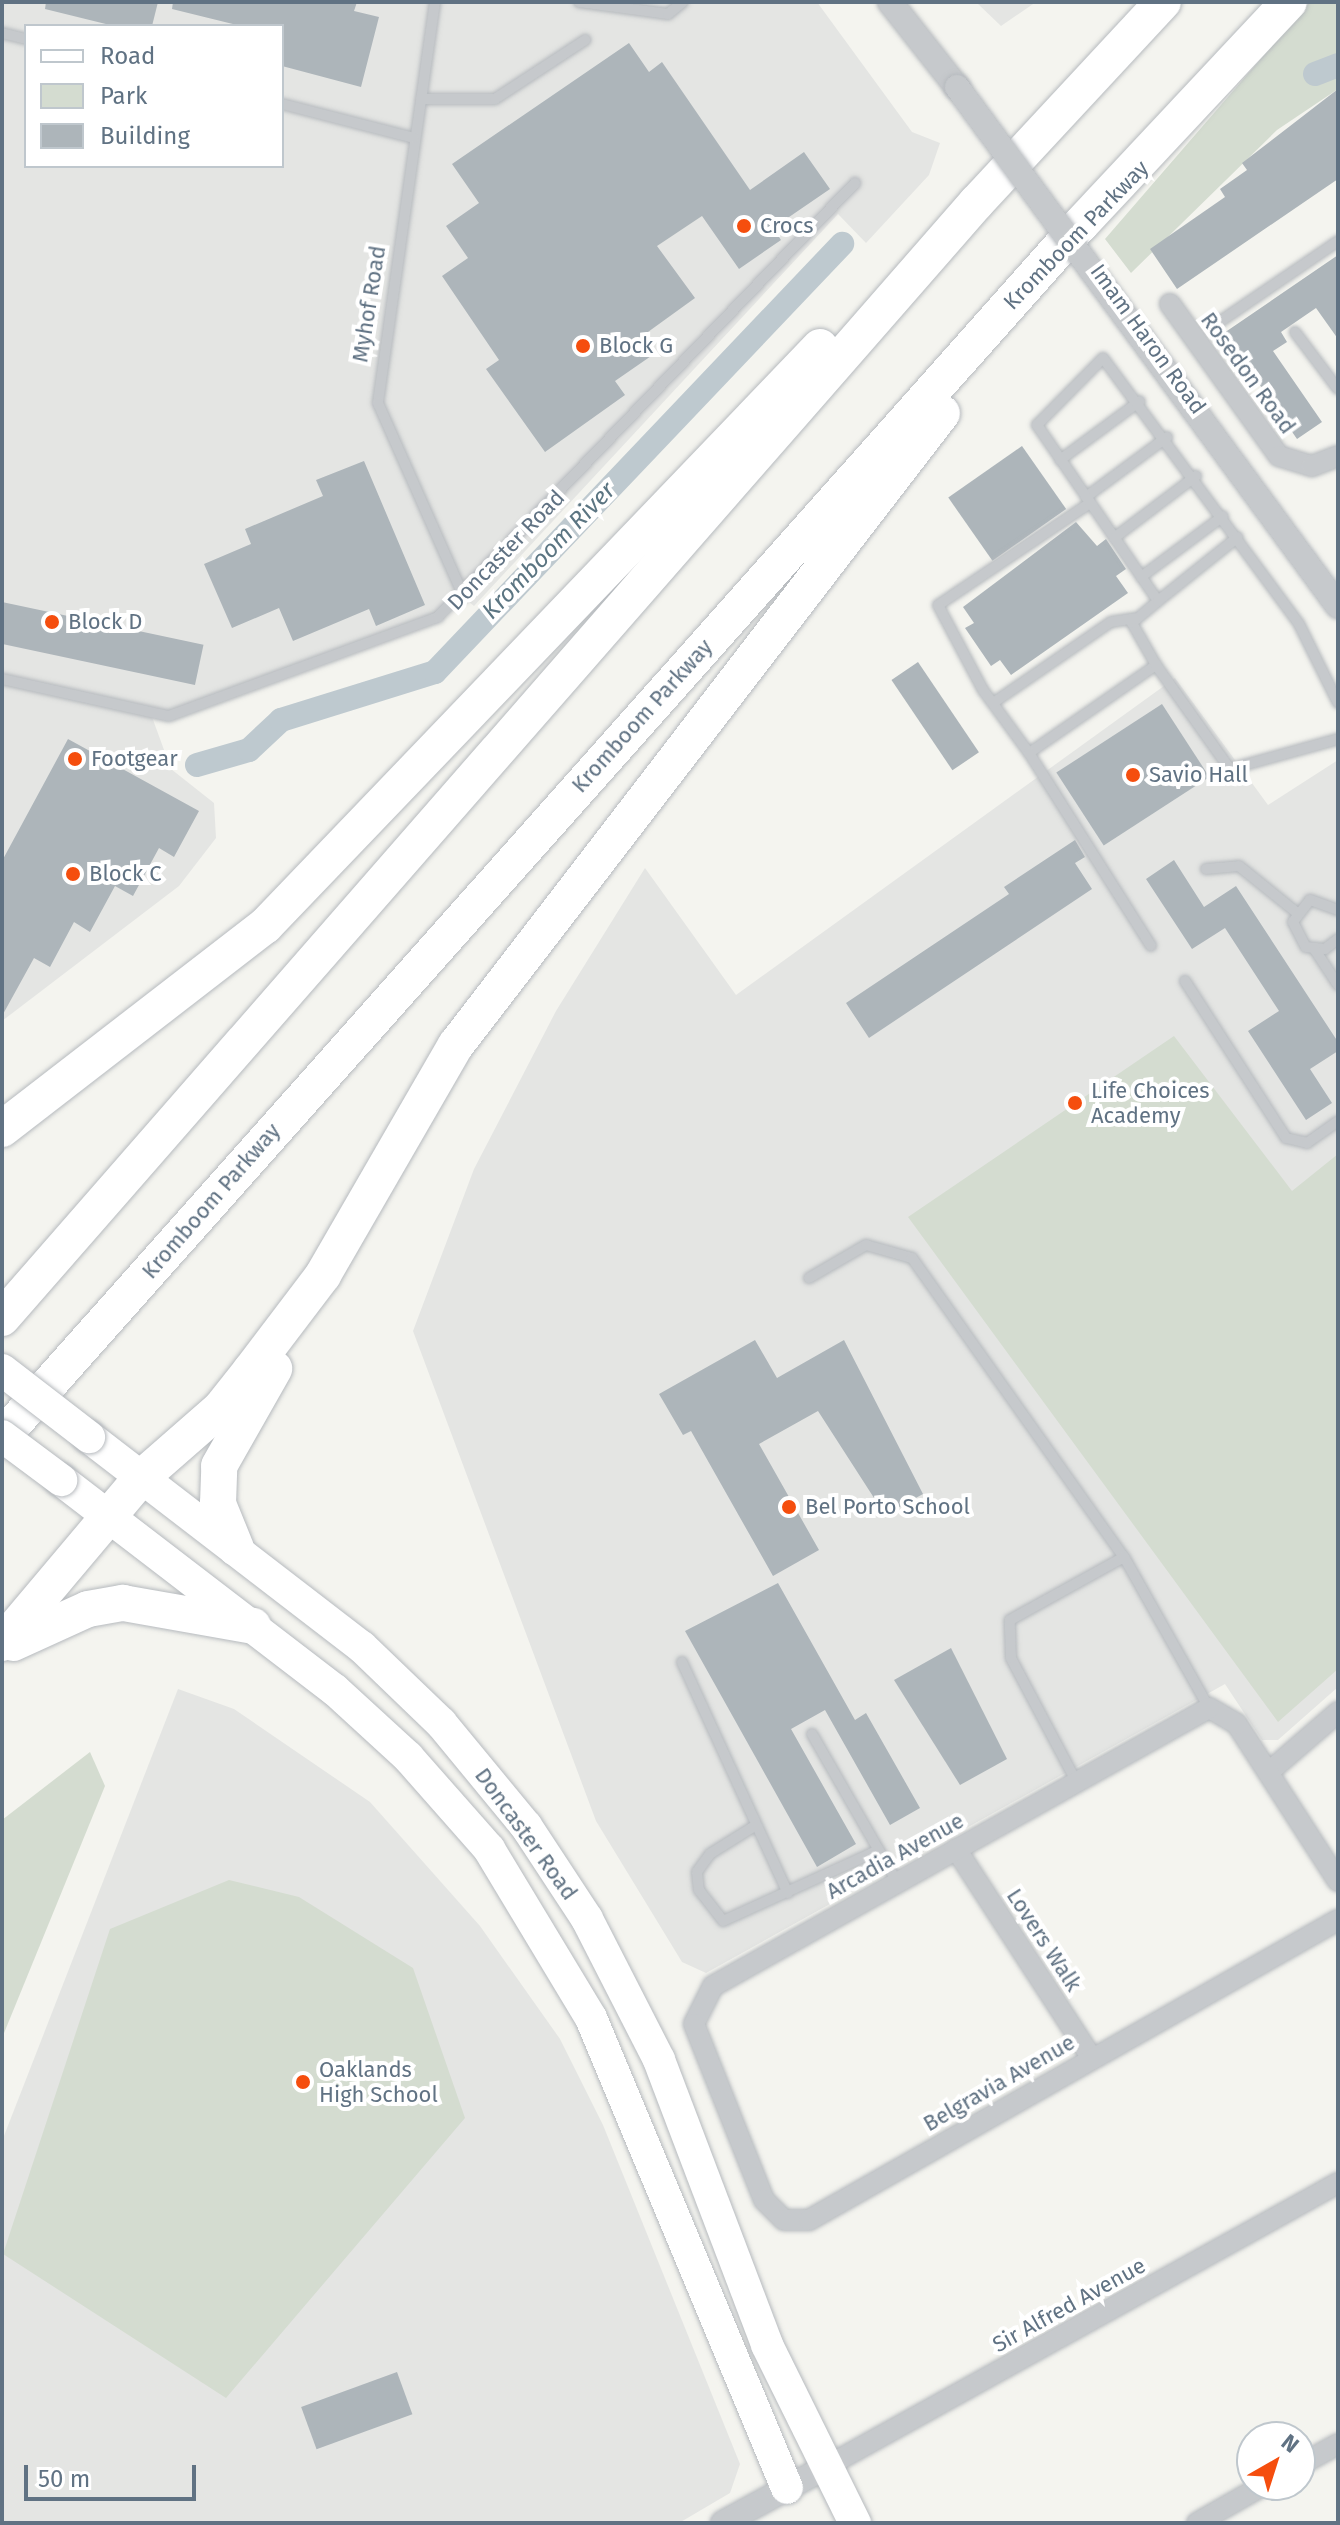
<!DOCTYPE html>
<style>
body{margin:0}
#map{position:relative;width:1340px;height:2525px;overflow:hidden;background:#f4f4ef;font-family:"Fira Sans",sans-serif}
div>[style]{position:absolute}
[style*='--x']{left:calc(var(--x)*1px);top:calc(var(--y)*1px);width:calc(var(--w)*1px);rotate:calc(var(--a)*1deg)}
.built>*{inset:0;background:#e4e5e3}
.green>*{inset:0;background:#d4dcd0}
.canal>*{height:24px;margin:-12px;padding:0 12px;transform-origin:12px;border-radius:12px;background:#bec9cf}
.building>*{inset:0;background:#adb5ba;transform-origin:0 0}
.roads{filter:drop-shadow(0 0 2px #b6babe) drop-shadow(0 0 2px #b6babe)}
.service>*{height:10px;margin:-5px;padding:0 5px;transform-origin:5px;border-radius:5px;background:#c6c9cc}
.minor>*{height:20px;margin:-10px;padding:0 10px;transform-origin:10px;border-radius:10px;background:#c6c9cc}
.tertiary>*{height:24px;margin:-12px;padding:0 12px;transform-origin:12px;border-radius:12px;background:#c6c9cc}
.primary>*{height:32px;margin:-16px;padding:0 16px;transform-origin:16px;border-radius:16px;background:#fff}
.motorway>*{height:36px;margin:-18px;padding:0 18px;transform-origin:18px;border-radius:18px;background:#fff}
.bridges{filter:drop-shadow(0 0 2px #b6babe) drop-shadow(0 0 2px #b6babe)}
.tertiary-bridge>*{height:24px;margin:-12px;padding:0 12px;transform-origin:12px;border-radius:12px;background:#c6c9cc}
.primary-bridge>*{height:32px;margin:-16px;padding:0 16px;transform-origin:16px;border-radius:16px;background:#fff}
.dots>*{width:22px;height:22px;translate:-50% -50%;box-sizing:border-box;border:4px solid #fff;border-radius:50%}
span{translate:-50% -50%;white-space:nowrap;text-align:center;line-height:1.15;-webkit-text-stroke:8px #fff;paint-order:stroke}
.poi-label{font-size:22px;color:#607283}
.left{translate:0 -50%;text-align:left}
.street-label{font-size:22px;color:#607283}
.water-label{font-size:24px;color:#5b7582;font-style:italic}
.frame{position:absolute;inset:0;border:4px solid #607283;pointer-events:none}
.legend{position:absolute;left:24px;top:24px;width:260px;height:144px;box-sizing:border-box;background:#fff;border:2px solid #bfc7cd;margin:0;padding:10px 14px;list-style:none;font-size:24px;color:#607283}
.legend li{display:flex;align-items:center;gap:16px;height:40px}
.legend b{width:40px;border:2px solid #bfc7cd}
.north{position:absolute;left:1236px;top:2421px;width:80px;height:80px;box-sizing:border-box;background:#fff;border:2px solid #bfc7cd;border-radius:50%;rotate:39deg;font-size:22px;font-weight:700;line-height:32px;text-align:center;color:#607283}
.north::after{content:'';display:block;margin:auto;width:28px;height:36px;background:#f54e0e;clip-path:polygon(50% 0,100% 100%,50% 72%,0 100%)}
.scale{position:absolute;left:24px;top:2465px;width:172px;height:36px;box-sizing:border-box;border:4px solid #607283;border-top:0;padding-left:10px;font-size:24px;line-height:28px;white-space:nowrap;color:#607283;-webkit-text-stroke:6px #fff;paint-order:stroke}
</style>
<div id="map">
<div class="built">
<div style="clip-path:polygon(evenodd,2px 2px,817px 2px,912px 132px,940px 143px,929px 175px,866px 243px,838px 214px,474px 606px,463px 597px,438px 617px,152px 717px,171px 769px,214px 803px,216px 838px,179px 886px,2px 1021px,2px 2px,26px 26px,282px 26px,282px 166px,26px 166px,26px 26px)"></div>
<div style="clip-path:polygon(976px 2px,1036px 2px,1001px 26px)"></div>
<div style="clip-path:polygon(1175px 678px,1268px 805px,1338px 760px,1338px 1687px,1278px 1740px,1262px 1740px,1225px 1684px,706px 1973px,682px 1962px,596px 1821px,413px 1331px,474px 1169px,556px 1011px,645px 868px,736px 995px)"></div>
<div style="clip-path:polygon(178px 1689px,234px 1709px,370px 1802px,480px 1926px,560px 2039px,603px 2125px,740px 2464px,730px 2493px,679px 2523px,2px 2523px,2px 2141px)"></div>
</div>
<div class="green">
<div style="clip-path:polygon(1310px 2px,1338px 2px,1338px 89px,1277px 130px,1131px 273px,1105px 239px)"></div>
<div style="clip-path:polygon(1174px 1036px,1292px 1191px,1338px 1154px,1338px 1669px,1278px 1722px,908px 1217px)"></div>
<div style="clip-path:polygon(90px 1752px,105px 1786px,2px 2038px,2px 1820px)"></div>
<div style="clip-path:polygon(229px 1880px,299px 1897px,413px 1968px,465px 2118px,226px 2398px,3px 2254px,110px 1929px)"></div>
</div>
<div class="canal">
<div style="--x:1315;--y:74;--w:25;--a:-21"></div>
<div style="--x:197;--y:765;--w:54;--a:-16.1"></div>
<div style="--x:249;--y:750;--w:44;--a:-43.2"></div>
<div style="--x:281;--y:720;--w:161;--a:-17.3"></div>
<div style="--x:435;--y:672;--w:591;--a:-46.44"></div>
</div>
<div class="building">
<div style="clip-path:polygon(46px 2px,158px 2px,152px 26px,114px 26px,45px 9px)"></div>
<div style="clip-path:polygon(173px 2px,357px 2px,354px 11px,379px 17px,361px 87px,282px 66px,282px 26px,241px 26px,172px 9px)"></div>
<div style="clip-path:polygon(629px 43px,649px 72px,662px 62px,750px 190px,804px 152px,830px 189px,773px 228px,781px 240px,739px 269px,702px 216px,657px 246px,695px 298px,641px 337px,654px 354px,615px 381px,625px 395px,545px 452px,486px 369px,499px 360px,442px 276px,468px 258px,446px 226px,479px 203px,452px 164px)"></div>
<div style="clip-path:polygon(1338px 89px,1338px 179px,1177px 289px,1150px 249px,1225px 197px,1220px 189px,1247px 170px,1242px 163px)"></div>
<div style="clip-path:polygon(1338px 255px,1338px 339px,1316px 308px,1281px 332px,1287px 342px,1273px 351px,1322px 422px,1297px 439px,1224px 333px)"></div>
<div style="left:1022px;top:446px;width:77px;height:90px;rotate:55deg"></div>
<div style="clip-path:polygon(364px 461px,425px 605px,376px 626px,369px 609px,293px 641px,279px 608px,232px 628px,204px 564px,251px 544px,245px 529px,323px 496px,316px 480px)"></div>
<div style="clip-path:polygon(1076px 522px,1097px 546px,1106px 539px,1126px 569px,1116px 576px,1128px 593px,1011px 675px,1000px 660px,991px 666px,965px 628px,974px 623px,963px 607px)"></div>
<div style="left:2px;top:602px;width:206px;height:41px;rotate:12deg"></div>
<div style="left:918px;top:662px;width:109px;height:32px;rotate:56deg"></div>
<div style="left:1162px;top:704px;width:87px;height:126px;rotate:57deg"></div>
<div style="clip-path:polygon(68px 739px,199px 811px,174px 857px,159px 848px,133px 896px,115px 886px,90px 932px,74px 922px,50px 967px,34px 958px,2px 1016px,2px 861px)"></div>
<div style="clip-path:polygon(1075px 840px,1085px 857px,1075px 863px,1092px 889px,869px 1038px,846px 1003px,1009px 894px,1004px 887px)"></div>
<div style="clip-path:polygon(1174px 860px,1204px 907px,1236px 886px,1338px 1042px,1338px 1051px,1310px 1069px,1332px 1103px,1306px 1120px,1248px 1031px,1279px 1011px,1225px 928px,1192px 949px,1146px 879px)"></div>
<div style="clip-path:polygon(755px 1340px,777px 1378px,844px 1340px,923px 1494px,885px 1515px,818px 1411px,759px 1444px,819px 1550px,773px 1576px,691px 1431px,683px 1435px,659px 1394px)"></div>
<div style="clip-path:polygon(778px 1583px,855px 1720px,866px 1713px,920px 1808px,890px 1825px,825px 1710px,791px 1729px,856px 1844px,817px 1867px,685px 1631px)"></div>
<div style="clip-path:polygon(951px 1648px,1007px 1759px,960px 1785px,894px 1680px)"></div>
<div style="left:397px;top:2372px;width:45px;height:102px;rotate:70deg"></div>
</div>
<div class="roads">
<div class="service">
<div style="--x:435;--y:2;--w:405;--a:98.1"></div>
<div style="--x:378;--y:403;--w:212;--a:66.1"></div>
<div style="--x:579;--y:2;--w:90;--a:7.7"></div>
<div style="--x:668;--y:14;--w:19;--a:-39"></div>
<div style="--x:2;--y:33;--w:25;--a:14"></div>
<div style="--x:421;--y:99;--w:74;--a:0"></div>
<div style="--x:495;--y:99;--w:108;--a:-33.2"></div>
<div style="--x:282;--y:104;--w:136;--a:14.4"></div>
<div style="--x:1212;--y:327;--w:153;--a:-34.3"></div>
<div style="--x:1295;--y:332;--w:71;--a:53"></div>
<div style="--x:1060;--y:460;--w:99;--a:-36.4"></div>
<div style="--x:1086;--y:497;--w:101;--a:-36.5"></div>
<div style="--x:1090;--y:503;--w:183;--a:146.1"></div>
<div style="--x:938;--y:605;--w:96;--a:62.1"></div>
<div style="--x:983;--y:690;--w:78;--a:53.9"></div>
<div style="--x:1029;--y:753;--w:155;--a:-34.7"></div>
<div style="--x:1156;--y:665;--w:48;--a:-119.7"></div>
<div style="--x:1132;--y:623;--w:34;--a:-40"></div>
<div style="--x:1158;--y:601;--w:214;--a:-124.5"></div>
<div style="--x:1037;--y:425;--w:94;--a:-45.4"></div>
<div style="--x:1103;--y:358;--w:330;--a:53.6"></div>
<div style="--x:1299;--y:624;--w:88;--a:63.7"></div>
<div style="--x:1114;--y:538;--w:103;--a:-37.1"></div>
<div style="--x:1141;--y:577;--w:102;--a:-36.6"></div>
<div style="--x:1158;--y:601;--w:102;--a:-38.7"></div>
<div style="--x:1156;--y:665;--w:128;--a:54.6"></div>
<div style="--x:1230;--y:769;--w:112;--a:-15.5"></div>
<div style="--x:2;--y:679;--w:171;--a:12.5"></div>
<div style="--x:169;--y:716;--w:287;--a:-20.2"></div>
<div style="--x:438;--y:617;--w:602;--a:-46.14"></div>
<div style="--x:993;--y:703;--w:143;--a:-34.5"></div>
<div style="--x:1111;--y:622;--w:24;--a:-9"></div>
<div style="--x:1029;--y:753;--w:228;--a:57.7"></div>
<div style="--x:1206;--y:869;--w:33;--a:-5"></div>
<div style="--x:1239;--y:866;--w:73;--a:38.9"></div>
<div style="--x:1338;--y:910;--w:30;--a:-160"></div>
<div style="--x:1310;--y:900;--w:28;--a:128"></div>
<div style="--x:1293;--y:922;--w:28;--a:63"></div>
<div style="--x:1306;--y:947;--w:19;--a:6"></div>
<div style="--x:1325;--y:949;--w:16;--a:-38"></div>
<div style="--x:1315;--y:950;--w:42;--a:56.7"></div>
<div style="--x:1185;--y:981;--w:187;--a:57.2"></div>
<div style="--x:1286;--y:1138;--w:22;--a:13"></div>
<div style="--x:1307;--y:1143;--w:38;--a:-35"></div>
<div style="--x:809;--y:1278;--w:66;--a:-30.1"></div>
<div style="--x:866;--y:1245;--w:48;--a:15.8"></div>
<div style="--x:912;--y:1258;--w:367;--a:54.7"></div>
<div style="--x:682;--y:1662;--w:254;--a:65.4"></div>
<div style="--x:812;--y:1734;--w:171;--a:60.1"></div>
<div style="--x:1076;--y:1781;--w:139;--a:-117.9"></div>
<div style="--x:1011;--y:1658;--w:38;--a:-92"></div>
<div style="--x:1010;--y:1620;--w:130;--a:-28.9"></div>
<div style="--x:1124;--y:1557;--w:173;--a:60.6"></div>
<div style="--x:753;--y:1827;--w:51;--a:147.9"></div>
<div style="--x:710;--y:1854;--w:22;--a:126"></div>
<div style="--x:697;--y:1872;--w:18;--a:84"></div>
<div style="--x:699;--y:1890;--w:39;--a:52"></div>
<div style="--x:723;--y:1921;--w:171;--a:-24.5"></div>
</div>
<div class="minor">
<div style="--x:1170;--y:304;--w:187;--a:54.4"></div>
<div style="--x:1279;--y:456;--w:34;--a:17"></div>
<div style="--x:1312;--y:466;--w:28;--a:-21"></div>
<div style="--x:1270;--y:1771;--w:90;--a:-40.9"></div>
<div style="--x:956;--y:1849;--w:248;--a:57"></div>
<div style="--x:1338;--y:1881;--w:187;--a:-122.8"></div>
<div style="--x:1237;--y:1724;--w:32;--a:-150"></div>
<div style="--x:1209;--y:1708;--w:569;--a:150.73"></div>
<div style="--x:713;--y:1986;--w:42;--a:116.6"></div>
<div style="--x:694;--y:2024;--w:189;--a:68.3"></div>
<div style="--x:764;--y:2200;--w:28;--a:45"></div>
<div style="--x:784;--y:2220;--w:25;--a:0"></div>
<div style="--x:809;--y:2220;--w:608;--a:-29.56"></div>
<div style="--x:1300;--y:2465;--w:43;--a:-28.9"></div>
<div style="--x:822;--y:2469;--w:590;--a:-29"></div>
<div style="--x:1197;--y:2523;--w:77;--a:-29.6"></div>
</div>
<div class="tertiary">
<div style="--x:890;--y:2;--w:108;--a:51.8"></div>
<div style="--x:723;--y:2523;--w:113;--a:-28.6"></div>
</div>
<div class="primary">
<div style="--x:89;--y:1437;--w:344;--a:37.6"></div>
<div style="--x:362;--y:1647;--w:110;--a:43.9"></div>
<div style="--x:441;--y:1723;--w:134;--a:50.5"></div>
<div style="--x:526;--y:1826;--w:111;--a:56.7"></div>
<div style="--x:587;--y:1919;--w:158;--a:62.9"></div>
<div style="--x:659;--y:2060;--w:305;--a:69.2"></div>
<div style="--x:767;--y:2345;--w:199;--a:63.7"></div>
<div style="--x:61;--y:1480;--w:345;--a:37.5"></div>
<div style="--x:335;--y:1690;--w:99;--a:42.5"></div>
<div style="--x:408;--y:1757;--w:123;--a:48.6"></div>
<div style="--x:489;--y:1849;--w:197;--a:58.9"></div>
<div style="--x:591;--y:2018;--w:509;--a:67.36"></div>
</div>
<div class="motorway">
<div style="--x:2;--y:1129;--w:332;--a:-37.7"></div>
<div style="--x:265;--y:926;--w:802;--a:-46.21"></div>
<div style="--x:2;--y:1318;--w:1482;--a:-48.86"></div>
<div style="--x:977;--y:202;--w:273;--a:-47.1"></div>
<div style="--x:2;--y:1437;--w:1623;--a:-48.35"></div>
<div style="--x:1081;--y:224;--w:304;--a:-46.9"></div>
<div style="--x:236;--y:1548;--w:48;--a:-112.2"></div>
<div style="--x:218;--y:1504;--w:38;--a:-88"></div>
<div style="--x:219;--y:1466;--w:112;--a:-60.4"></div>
<div style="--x:2;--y:1643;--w:216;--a:-49.9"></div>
<div style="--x:141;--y:1478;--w:106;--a:-41.2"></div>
<div style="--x:221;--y:1408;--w:48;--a:-51.7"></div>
<div style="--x:251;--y:1370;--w:119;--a:-52.8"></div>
<div style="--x:323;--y:1275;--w:266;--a:-60"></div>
<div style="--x:456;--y:1045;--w:797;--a:-52.44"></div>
<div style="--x:13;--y:1643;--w:82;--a:-24.4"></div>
<div style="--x:88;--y:1609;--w:36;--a:-10"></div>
<div style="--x:123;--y:1603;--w:132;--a:10"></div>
</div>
</div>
<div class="bridges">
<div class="tertiary-bridge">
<div style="--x:957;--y:87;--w:644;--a:53.72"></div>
</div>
<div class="primary-bridge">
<div style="--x:2;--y:1370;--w:110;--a:37.6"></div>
<div style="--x:2;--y:1436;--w:74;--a:36.7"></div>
</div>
</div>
<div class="dots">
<div style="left:744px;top:226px;background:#f54e0e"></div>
<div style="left:583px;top:346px;background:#f54e0e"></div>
<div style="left:52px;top:622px;background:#f54e0e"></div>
<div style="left:75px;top:759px;background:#f54e0e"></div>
<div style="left:1133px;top:775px;background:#f54e0e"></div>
<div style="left:73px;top:874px;background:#f54e0e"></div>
<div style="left:1075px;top:1103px;background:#f54e0e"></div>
<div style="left:789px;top:1507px;background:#f54e0e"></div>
<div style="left:303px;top:2082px;background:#f54e0e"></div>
</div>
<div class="poi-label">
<span class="left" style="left:760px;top:226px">Crocs</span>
<span class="left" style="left:599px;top:346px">Block G</span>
<span class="left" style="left:68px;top:622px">Block D</span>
<span class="left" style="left:91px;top:759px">Footgear</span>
<span class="left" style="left:1149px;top:775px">Savio Hall</span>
<span class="left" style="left:89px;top:874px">Block C</span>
<span class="left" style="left:1091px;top:1103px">Life Choices<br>Academy</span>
<span class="left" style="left:805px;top:1507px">Bel Porto School</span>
<span class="left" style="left:319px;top:2082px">Oaklands<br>High School</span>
</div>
<div class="street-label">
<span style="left:1076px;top:235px;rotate:-46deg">Kromboom Parkway</span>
<span style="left:369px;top:304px;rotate:-81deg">Myhof Road</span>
<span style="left:1148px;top:339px;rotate:54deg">Imam Haron Road</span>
<span style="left:1248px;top:373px;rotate:54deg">Rosedon Road</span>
<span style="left:506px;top:550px;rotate:-46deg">Doncaster Road</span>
<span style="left:642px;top:716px;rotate:-48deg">Kromboom Parkway</span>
<span style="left:211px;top:1201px;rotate:-49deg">Kromboom Parkway</span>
<span style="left:526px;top:1834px;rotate:54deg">Doncaster Road</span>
<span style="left:895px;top:1856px;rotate:-29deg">Arcadia Avenue</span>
<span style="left:1044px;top:1940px;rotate:57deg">Lovers Walk</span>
<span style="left:999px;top:2083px;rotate:-30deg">Belgravia Avenue</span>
<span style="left:1069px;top:2305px;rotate:-29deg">Sir Alfred Avenue</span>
</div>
<div class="water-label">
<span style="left:549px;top:551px;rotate:-46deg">Kromboom River</span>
</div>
<div class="frame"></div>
<ul class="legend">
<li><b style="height:10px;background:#fff"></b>Road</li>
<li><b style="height:22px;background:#d4dcd0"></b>Park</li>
<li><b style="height:22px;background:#adb5ba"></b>Building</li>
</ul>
<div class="north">N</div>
<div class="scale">50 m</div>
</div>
